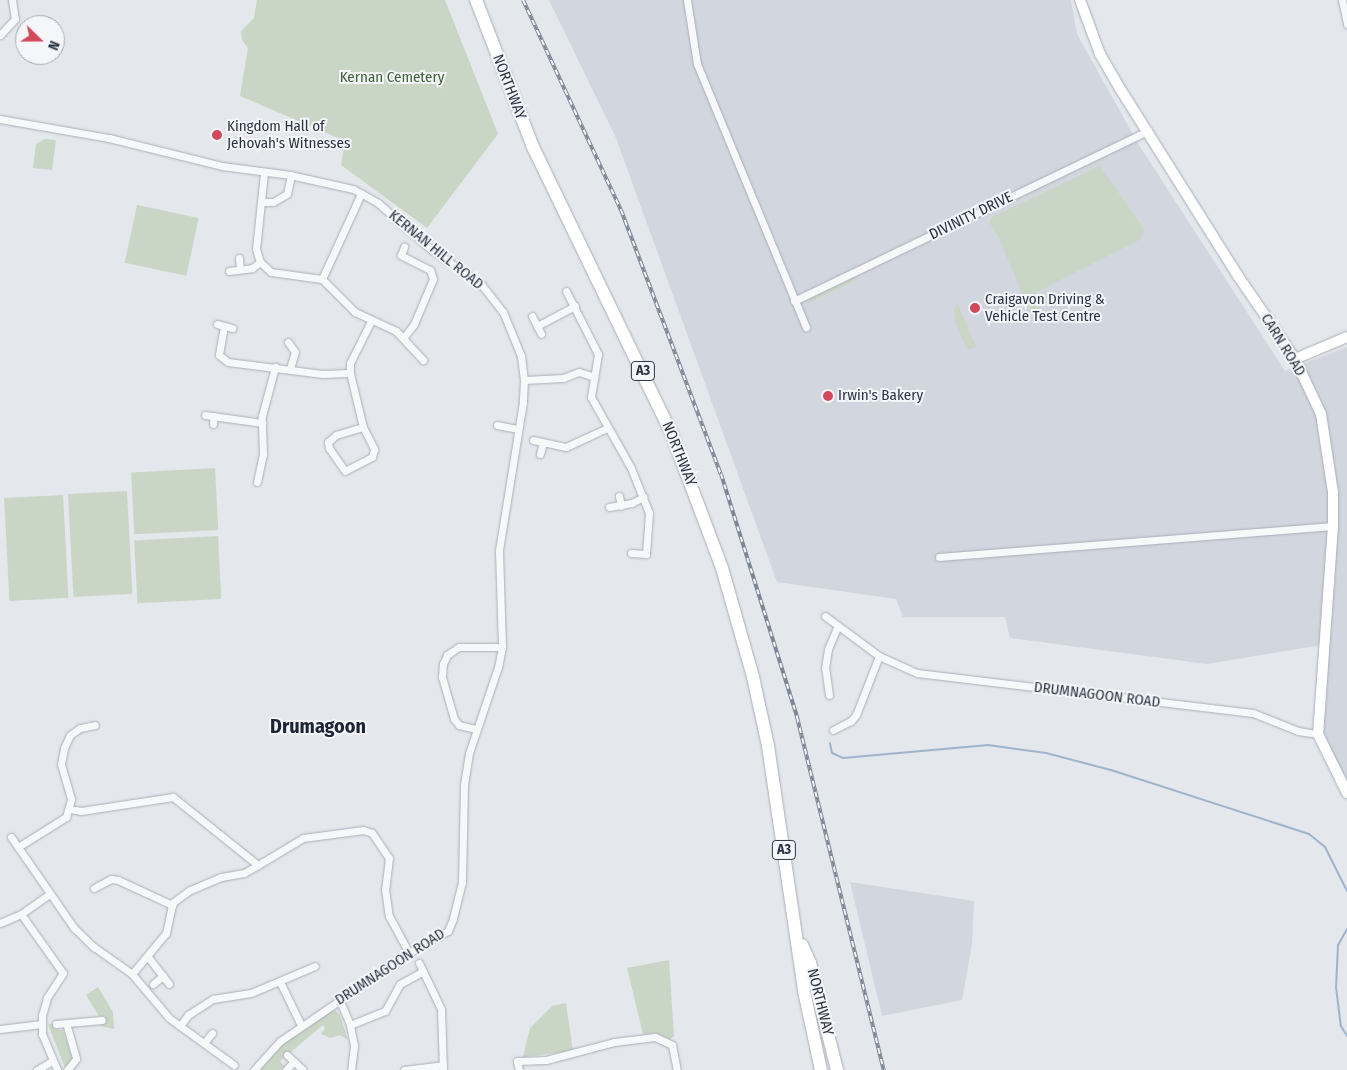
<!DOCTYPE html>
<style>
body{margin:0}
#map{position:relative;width:1347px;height:1070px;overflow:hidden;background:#e4e7ec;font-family:"Fira Sans Condensed",sans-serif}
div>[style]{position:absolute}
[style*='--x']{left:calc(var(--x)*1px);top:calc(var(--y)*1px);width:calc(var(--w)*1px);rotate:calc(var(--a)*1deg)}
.built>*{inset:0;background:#d2d6de}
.green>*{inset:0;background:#c9d6c5;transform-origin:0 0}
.stream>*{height:2px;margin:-1px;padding:0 1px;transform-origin:1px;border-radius:1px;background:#9fb4cc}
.roads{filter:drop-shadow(0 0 1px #a9aeb7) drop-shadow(0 0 1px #a9aeb7)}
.street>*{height:7px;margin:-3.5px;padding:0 3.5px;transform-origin:3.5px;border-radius:3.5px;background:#f7f8fa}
.secondary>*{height:10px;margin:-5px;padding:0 5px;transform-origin:5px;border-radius:5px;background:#fff}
.highway>*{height:12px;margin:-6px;padding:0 6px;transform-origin:6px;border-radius:6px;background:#fff}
.rail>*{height:4px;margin-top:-2px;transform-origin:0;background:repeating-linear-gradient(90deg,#f4f6f9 0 5.5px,#7d8696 0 11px);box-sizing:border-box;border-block:1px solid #7d8696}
.dots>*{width:14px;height:14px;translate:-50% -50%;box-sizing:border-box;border:2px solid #f4f6f9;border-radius:50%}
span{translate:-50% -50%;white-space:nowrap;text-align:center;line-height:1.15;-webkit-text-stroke:4px #f4f6f9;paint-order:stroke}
.shield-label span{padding:1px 4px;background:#f4f6f9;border:1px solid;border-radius:4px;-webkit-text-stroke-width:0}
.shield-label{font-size:14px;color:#2b3445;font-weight:700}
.park-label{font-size:15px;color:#3f6138}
.street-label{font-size:15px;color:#2b3445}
.poi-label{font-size:15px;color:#2b3445}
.left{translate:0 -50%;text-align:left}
.district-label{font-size:20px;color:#1d2536;font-weight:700}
.north{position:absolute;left:15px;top:15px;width:50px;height:50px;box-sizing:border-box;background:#f4f6f9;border:1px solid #a4a8b1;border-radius:50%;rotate:112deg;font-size:14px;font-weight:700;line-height:20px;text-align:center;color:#2b3445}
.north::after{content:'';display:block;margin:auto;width:18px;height:22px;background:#d1495b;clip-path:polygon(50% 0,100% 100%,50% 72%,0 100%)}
</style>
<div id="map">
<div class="built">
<div style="clip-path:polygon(549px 0,1071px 0,1077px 34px,1139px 145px,1285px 371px,1347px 347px,1347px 780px,1325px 738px,1323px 726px,1328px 644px,1207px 664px,1010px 638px,1005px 617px,903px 617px,896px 599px,777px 582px,616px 138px)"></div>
<div style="clip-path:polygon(850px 882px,974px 901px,972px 944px,962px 1000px,882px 1016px)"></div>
</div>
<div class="green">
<div style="clip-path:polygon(257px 0,445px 0,498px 134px,427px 228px,341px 165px,345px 141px,240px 96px,248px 48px,242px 40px,241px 31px,254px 18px)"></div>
<div style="clip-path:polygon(45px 139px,56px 140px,52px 170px,33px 168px,36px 144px)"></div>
<div style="clip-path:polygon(1100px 166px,1144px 229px,1141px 239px,1035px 293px,1040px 308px,1030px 313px,999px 238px,989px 222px,992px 217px)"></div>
<div style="left:137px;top:205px;width:63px;height:59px;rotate:12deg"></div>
<div style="clip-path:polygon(856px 277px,855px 280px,806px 304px,810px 297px)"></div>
<div style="clip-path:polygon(957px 302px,976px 347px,967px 350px,955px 321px,954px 310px)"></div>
<div style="left:215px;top:468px;width:62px;height:84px;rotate:87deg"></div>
<div style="left:127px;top:491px;width:103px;height:59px;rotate:87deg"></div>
<div style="left:63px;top:495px;width:103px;height:59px;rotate:87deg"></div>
<div style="left:218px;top:536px;width:63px;height:84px;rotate:87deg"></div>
<div style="clip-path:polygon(669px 960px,674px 1036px,670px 1039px,656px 1033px,643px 1034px,627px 968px)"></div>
<div style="clip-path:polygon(98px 987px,113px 1012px,114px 1029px,100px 1026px,105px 1016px,99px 1016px,86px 995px)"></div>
<div style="clip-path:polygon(566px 1003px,573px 1051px,523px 1057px,530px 1028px,552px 1006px)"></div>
<div style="clip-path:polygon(334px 1009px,340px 1015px,348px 1040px,340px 1035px,330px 1038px,321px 1034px,325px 1028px,323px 1025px,280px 1061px,284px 1066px,281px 1070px,260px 1070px,282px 1043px)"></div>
<div style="clip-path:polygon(48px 1024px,54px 1024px,54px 1029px,63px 1030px,73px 1061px,65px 1068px)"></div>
</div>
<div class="stream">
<div style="--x:830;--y:743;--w:10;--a:79"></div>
<div style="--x:832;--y:753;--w:12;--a:24"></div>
<div style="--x:843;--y:758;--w:146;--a:-5.1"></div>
<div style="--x:988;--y:745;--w:59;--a:7.9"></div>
<div style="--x:1046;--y:753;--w:67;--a:14.7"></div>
<div style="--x:1111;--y:770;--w:208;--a:17.9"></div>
<div style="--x:1309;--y:834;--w:21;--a:39"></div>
<div style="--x:1325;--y:847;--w:49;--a:63.4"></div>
<div style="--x:1347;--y:929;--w:18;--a:119"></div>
<div style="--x:1338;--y:945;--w:42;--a:92.7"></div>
<div style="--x:1336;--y:987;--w:39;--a:83"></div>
<div style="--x:1341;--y:1026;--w:12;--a:59"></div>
</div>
<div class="roads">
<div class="street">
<div style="--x:687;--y:0;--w:65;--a:81.1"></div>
<div style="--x:697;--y:64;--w:285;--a:67.5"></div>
<div style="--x:1342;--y:0;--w:25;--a:78"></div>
<div style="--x:0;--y:35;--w:22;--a:-47"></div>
<div style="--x:15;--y:19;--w:19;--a:-99"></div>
<div style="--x:0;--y:119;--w:111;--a:9.9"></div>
<div style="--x:109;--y:138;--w:116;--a:13.9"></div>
<div style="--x:222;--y:166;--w:69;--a:7.5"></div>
<div style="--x:290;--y:175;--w:65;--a:12.5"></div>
<div style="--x:353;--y:189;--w:29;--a:29"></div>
<div style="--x:378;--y:203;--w:72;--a:41"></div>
<div style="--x:432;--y:250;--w:60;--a:34.8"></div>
<div style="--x:481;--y:284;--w:36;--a:52"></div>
<div style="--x:503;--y:312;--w:48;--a:67.8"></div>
<div style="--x:521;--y:356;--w:24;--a:83"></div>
<div style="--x:524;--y:380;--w:22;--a:93"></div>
<div style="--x:523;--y:402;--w:151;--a:99.2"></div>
<div style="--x:499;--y:551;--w:96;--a:88.2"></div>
<div style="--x:502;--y:647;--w:20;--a:101"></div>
<div style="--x:498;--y:667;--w:91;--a:108.6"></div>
<div style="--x:469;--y:753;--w:33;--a:99"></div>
<div style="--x:464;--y:786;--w:96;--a:91.2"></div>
<div style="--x:462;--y:882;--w:38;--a:104"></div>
<div style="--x:453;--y:919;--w:13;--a:113"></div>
<div style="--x:448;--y:931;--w:34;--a:152"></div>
<div style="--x:418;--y:947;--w:167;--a:145.7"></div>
<div style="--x:280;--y:1041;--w:39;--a:132"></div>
<div style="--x:264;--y:173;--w:76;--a:96"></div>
<div style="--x:256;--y:249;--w:14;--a:73"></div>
<div style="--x:260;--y:262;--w:15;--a:42"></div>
<div style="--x:271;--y:272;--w:51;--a:7.8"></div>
<div style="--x:322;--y:279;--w:47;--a:45"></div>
<div style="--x:355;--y:312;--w:45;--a:24.9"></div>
<div style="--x:396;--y:331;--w:40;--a:47"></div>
<div style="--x:261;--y:202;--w:12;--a:0"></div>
<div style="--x:273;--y:202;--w:16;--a:-30"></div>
<div style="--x:287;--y:194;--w:19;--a:-78"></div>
<div style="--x:239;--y:258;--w:11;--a:85"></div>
<div style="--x:229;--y:271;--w:23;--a:-7"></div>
<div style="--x:252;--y:268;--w:10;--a:-37"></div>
<div style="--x:322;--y:279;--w:94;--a:-65.4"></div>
<div style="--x:566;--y:291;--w:71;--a:63.1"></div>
<div style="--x:598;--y:354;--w:44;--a:99.2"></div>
<div style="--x:591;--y:397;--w:81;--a:60.6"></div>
<div style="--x:631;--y:468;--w:48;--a:68.2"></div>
<div style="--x:649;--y:513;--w:41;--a:94.2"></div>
<div style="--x:646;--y:554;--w:15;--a:-176"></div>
<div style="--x:794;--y:301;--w:393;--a:-25.7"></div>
<div style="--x:532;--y:316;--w:20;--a:63"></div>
<div style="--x:217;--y:324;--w:16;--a:15"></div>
<div style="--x:224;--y:326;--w:29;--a:100"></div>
<div style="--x:219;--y:355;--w:11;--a:38"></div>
<div style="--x:228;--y:362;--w:95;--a:7.3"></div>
<div style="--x:322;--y:374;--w:28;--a:-2"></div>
<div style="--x:350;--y:373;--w:10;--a:-90"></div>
<div style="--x:350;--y:363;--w:47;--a:-63.4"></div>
<div style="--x:537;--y:326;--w:43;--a:-27.8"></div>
<div style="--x:404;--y:337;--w:16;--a:-52"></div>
<div style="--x:414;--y:324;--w:49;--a:-67.1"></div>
<div style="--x:433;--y:279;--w:9;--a:-108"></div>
<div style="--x:430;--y:270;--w:33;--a:-153"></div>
<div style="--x:401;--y:255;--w:9;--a:-69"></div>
<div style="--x:288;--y:342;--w:12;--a:55"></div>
<div style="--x:295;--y:352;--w:17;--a:107"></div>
<div style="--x:350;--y:373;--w:56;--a:76.5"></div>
<div style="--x:363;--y:427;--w:25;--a:63"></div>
<div style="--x:374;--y:449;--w:8;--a:104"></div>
<div style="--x:372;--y:457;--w:30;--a:153"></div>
<div style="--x:345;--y:471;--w:28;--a:-125"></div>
<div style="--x:329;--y:448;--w:6;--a:-99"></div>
<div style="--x:328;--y:442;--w:11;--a:-41"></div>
<div style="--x:336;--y:435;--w:28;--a:-17"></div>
<div style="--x:524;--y:380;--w:39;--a:-3"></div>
<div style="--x:563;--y:378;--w:17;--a:-21"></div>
<div style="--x:579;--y:372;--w:16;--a:18"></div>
<div style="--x:205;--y:415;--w:58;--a:8"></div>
<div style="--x:213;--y:424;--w:8;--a:-83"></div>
<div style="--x:497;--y:425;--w:20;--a:11"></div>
<div style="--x:533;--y:440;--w:34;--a:12"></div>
<div style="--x:566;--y:447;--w:45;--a:-24.9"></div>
<div style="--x:540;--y:454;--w:11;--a:-75"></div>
<div style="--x:257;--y:482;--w:29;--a:-78"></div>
<div style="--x:263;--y:454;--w:38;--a:-92"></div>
<div style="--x:262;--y:416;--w:51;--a:-75.1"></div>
<div style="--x:619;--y:496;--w:10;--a:79"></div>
<div style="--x:609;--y:507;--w:23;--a:-10"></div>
<div style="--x:632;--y:503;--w:13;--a:-29"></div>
<div style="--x:939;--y:557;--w:395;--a:-4.5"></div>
<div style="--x:825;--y:616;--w:67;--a:36.5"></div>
<div style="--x:879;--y:656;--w:42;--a:24.1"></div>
<div style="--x:917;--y:673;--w:338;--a:6.8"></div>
<div style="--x:1253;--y:713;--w:48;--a:21.8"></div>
<div style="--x:1298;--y:731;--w:20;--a:9"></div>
<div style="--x:829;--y:695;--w:27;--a:-98"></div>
<div style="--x:825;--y:668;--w:19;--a:-81"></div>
<div style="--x:828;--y:649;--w:25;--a:-67"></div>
<div style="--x:476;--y:729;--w:17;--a:-167"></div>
<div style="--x:459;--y:725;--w:8;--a:-130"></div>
<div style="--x:454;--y:719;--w:44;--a:-105.9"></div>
<div style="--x:442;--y:677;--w:13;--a:-86"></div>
<div style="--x:443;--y:664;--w:10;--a:-66"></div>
<div style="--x:447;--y:655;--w:14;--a:-34"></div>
<div style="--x:459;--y:647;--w:43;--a:0"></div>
<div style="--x:833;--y:730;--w:20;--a:-27"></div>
<div style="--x:851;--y:721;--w:8;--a:-50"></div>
<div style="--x:856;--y:715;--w:63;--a:-68.7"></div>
<div style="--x:70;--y:809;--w:11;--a:10"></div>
<div style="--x:81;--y:811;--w:93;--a:-8.7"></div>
<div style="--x:173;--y:797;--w:109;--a:38.7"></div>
<div style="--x:258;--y:865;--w:16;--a:150"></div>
<div style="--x:244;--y:873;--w:23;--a:170"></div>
<div style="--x:221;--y:877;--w:34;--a:157"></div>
<div style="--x:190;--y:890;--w:24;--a:144"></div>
<div style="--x:11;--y:837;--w:111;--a:55.3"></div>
<div style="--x:74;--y:928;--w:28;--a:44"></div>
<div style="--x:94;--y:947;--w:47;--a:35.4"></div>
<div style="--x:132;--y:974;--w:57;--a:49.9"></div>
<div style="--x:169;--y:1018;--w:80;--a:35.9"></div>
<div style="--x:18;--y:847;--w:57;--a:-32"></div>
<div style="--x:66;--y:817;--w:19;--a:-74"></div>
<div style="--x:71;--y:799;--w:36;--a:-106"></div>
<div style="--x:61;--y:764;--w:16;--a:-79"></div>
<div style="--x:64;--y:748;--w:14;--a:-65"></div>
<div style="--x:70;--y:735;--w:12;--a:-35"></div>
<div style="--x:80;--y:728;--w:15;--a:-11"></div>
<div style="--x:258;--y:865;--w:52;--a:-31"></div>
<div style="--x:303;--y:838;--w:61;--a:-7.6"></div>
<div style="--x:363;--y:830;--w:9;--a:18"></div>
<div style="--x:372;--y:833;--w:30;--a:56"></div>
<div style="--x:389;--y:858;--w:31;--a:97"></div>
<div style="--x:385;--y:889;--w:27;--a:82"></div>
<div style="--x:389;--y:916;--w:42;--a:61.6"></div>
<div style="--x:94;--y:888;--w:19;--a:-28"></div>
<div style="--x:111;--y:879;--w:7;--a:8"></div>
<div style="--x:118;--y:880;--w:60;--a:24.8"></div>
<div style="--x:172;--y:905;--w:29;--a:102"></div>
<div style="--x:166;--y:933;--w:53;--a:129.7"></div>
<div style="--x:21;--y:914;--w:72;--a:54.6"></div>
<div style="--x:63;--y:973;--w:30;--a:123"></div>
<div style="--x:47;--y:998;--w:18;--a:106"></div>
<div style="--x:42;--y:1015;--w:19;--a:90"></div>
<div style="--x:42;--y:1034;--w:39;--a:67"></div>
<div style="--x:0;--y:923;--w:23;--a:-23"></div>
<div style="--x:21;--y:914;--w:35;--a:-35"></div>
<div style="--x:148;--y:957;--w:34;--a:52"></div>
<div style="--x:419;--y:963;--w:51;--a:64.4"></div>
<div style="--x:441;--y:1009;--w:61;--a:88.1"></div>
<div style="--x:280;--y:982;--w:48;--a:64"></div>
<div style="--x:153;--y:984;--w:13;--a:-39"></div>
<div style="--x:340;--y:1001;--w:26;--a:67"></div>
<div style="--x:350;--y:1025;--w:21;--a:79"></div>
<div style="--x:354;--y:1046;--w:24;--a:97"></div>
<div style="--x:66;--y:1023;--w:37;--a:74"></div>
<div style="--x:76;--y:1059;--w:14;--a:129"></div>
<div style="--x:56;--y:1024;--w:46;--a:-5"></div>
<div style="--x:350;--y:1025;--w:38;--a:-22"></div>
<div style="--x:385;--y:1011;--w:31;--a:-61"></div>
<div style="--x:400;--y:984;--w:26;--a:-29"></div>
<div style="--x:180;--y:1026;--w:14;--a:-54"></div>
<div style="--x:188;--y:1015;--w:30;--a:-33"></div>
<div style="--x:213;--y:999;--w:38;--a:-9"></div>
<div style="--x:251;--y:993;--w:69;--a:-22.9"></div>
<div style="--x:0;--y:1029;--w:42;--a:-6.8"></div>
<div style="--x:204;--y:1043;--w:13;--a:-51"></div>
<div style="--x:287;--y:1055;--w:21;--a:43"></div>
<div style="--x:37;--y:1070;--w:17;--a:-31"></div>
<div style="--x:286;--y:1070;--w:11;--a:-49"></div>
<div style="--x:404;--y:1070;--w:39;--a:-7"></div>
<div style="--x:519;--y:1070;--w:9;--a:-103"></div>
<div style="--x:517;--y:1061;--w:29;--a:-2"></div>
<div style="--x:546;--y:1060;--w:70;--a:-14.8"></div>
<div style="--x:614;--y:1042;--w:41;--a:-7"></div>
<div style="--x:655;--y:1037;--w:19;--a:25"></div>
<div style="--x:672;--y:1045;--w:25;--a:79"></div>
</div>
<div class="secondary">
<div style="--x:1080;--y:0;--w:58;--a:69.7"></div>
<div style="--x:1100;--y:54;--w:38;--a:60"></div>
<div style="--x:1119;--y:87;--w:223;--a:57.8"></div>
<div style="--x:1238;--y:276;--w:101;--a:55.5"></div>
<div style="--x:1295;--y:359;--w:61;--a:64.7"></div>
<div style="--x:1321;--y:414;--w:79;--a:81.3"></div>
<div style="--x:1333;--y:492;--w:34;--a:90"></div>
<div style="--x:1333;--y:526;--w:209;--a:94.1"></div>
<div style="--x:1318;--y:734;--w:66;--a:63.8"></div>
<div style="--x:1295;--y:359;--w:56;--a:-22.9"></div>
</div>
<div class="highway">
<div style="--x:476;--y:0;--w:158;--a:68.8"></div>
<div style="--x:533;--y:147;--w:320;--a:64.2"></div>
<div style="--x:672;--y:435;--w:142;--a:69.4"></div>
<div style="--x:722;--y:568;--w:113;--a:74.1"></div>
<div style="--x:753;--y:677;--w:71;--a:77.7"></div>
<div style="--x:768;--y:746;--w:248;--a:81.6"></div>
<div style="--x:804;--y:991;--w:81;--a:77.9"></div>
<div style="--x:802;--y:945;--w:20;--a:66"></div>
<div style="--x:810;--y:963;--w:110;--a:75.8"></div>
</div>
</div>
<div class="rail">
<div style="--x:523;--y:0;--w:232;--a:65"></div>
<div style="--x:621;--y:210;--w:282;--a:69.3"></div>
<div style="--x:721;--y:474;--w:255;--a:72.6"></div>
<div style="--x:797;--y:717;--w:364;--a:76.2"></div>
</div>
<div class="dots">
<div style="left:217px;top:135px;background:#d1495b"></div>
<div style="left:975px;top:308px;background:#d1495b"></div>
<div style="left:828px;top:396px;background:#d1495b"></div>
</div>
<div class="shield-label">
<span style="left:643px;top:371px">A3</span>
<span style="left:784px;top:850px">A3</span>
</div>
<div class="park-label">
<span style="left:392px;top:78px">Kernan Cemetery</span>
</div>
<div class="street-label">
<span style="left:509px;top:87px;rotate:69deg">NORTHWAY</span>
<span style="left:971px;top:216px;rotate:-26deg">DIVINITY DRIVE</span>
<span style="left:436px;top:250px;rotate:39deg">KERNAN HILL ROAD</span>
<span style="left:1283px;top:345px;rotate:58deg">CARN ROAD</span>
<span style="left:679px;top:454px;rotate:68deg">NORTHWAY</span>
<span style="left:1097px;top:695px;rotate:7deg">DRUMNAGOON ROAD</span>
<span style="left:390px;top:967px;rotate:-33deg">DRUMNAGOON ROAD</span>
<span style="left:820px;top:1002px;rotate:76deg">NORTHWAY</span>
</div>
<div class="poi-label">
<span class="left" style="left:227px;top:135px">Kingdom Hall of<br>Jehovah's Witnesses</span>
<span class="left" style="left:985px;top:308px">Craigavon Driving &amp;<br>Vehicle Test Centre</span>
<span class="left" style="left:838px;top:396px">Irwin's Bakery</span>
</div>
<div class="district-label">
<span style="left:318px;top:726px">Drumagoon</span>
</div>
<div class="north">N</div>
</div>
